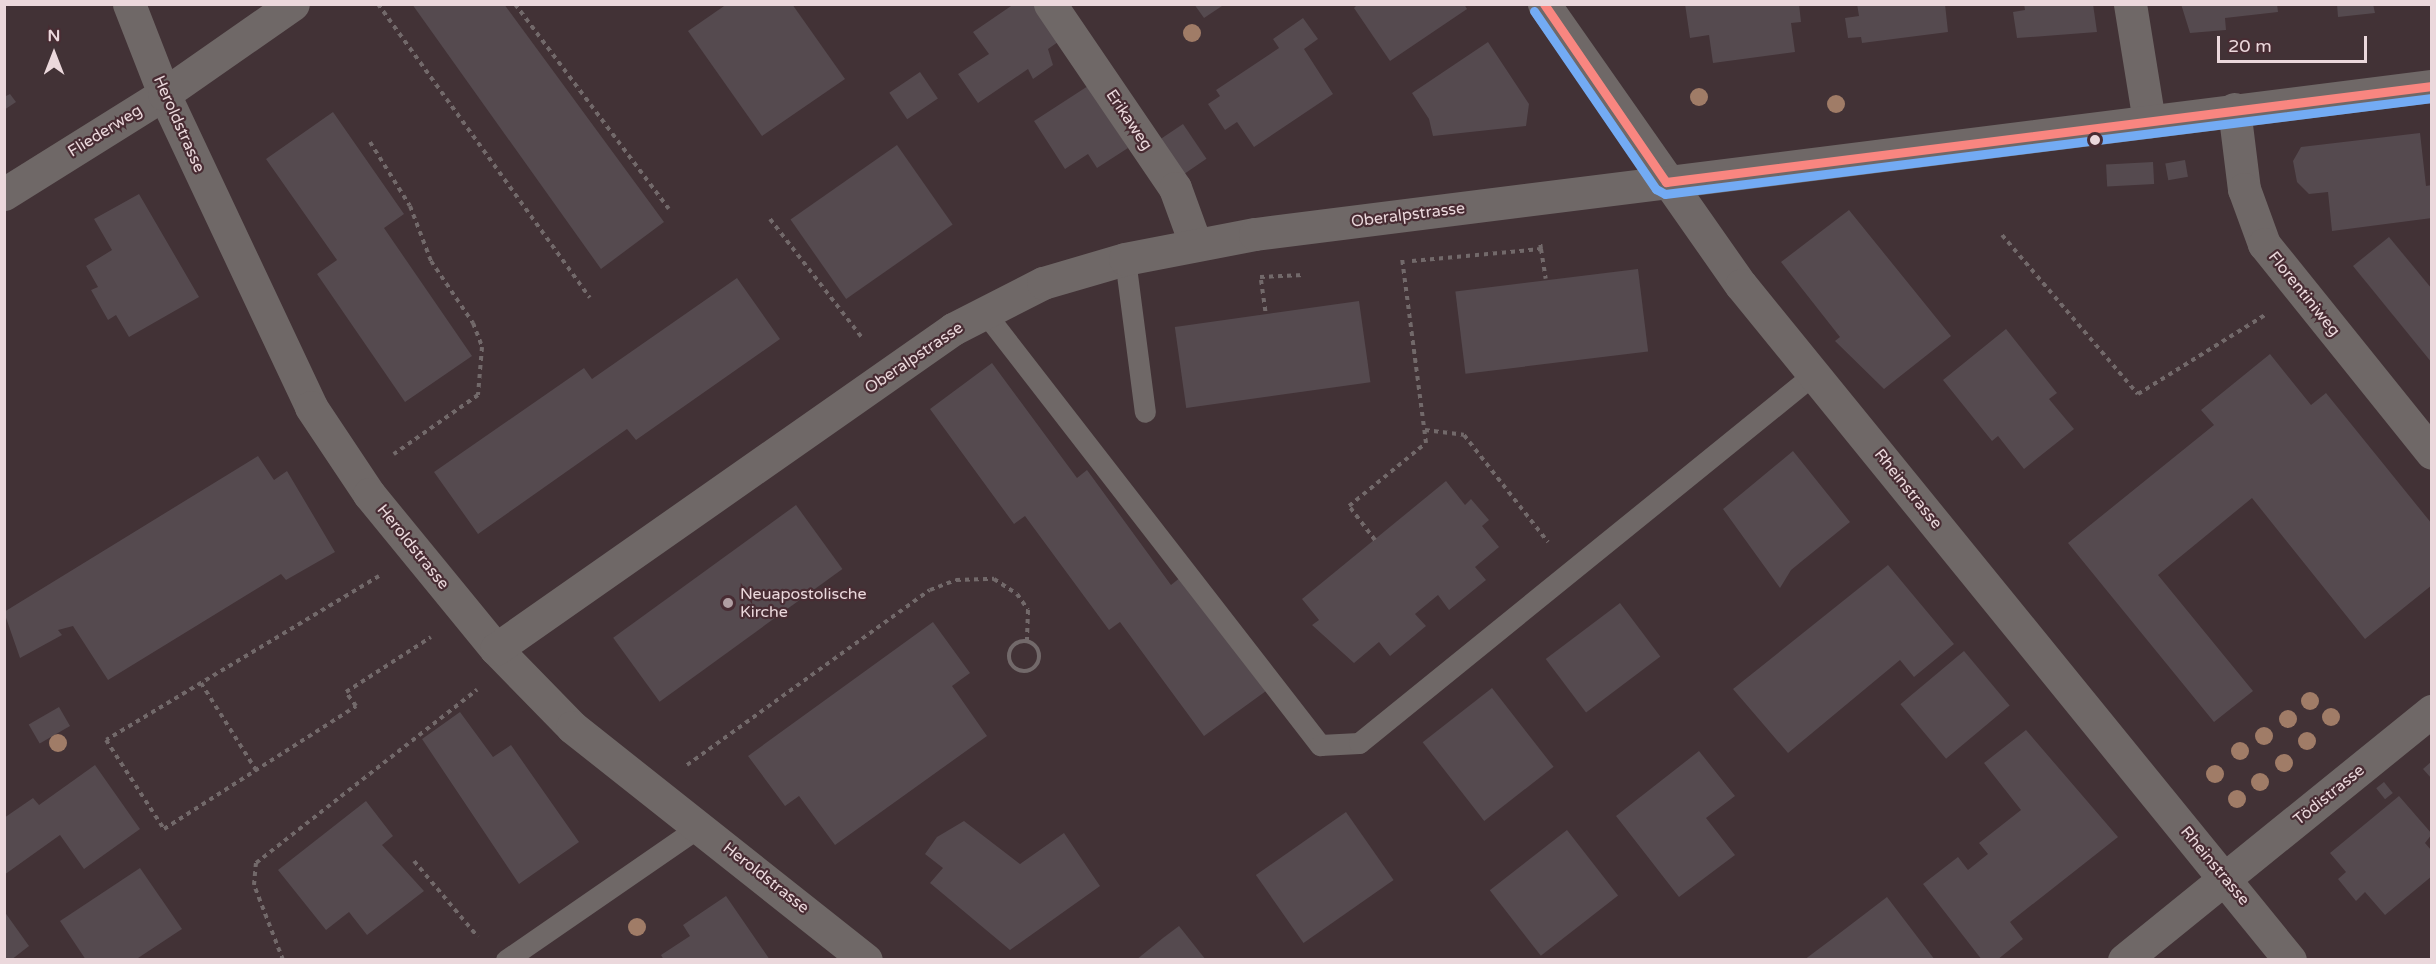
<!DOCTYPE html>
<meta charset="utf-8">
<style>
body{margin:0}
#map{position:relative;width:2436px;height:964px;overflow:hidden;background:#423236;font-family:"Varela Round",sans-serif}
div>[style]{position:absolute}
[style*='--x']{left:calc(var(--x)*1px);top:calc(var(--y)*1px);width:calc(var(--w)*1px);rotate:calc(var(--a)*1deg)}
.building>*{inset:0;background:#554a4f;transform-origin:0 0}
.path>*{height:4px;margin-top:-2px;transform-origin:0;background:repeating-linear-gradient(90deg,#72696a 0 4.5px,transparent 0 9px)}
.path>.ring{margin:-2px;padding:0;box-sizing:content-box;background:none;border:4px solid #72696a;border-radius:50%}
.service>*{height:21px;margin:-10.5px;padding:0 10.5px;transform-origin:10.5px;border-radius:10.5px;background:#6f6867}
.minor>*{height:33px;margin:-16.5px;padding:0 16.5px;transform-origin:16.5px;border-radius:16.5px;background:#6f6867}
.bus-1>*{height:9px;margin:-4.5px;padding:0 4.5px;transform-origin:4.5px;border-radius:4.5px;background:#f98680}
.bus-2>*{height:9px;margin:-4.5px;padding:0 4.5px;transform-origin:4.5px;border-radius:4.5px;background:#73abf4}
.trees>*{width:18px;height:18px;margin:-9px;border-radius:50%;background:#a07c67}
.dots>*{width:16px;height:16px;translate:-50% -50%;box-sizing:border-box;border:3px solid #482c33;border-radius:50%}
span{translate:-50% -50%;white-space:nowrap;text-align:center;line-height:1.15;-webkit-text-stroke:4.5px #482c33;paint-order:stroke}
.street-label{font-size:16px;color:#ebd8dc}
.poi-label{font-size:16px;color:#ebd8dc}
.left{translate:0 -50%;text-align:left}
.frame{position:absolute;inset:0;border:6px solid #ebd8dc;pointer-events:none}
.north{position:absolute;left:24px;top:24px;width:60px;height:60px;-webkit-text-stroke:4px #482c33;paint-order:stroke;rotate:0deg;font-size:16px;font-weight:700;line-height:24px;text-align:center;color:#ebd8dc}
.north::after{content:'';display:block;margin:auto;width:21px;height:27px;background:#ebd8dc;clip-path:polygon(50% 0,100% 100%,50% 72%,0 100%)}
.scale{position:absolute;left:2217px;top:36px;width:150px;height:27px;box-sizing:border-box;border:3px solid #ebd8dc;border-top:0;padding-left:8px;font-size:18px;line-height:21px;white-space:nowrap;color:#ebd8dc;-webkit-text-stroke:4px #482c33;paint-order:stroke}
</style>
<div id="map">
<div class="building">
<div style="clip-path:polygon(412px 4px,504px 4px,664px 222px,601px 269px)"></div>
<div style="clip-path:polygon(727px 4px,792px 4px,845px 79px,762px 136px,688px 31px)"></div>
<div style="clip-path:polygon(1014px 4px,1034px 4px,1058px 42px,1048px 49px,1053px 65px,1033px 79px,1028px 69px,978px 103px,958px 74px,989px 54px,973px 32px)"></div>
<div style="clip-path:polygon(1194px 4px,1225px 4px,1204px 18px)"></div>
<div style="clip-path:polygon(1358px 4px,1464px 4px,1467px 9px,1390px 61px,1354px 8px)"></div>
<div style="clip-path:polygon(1685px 4px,1799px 4px,1801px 22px,1791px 23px,1795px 52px,1713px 63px,1709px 35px,1690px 38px)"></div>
<div style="clip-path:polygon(1857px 4px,1945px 4px,1948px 32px,1862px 43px,1861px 37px,1848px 38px,1845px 18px,1859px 16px)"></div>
<div style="clip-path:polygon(2024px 4px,2093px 4px,2097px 32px,2017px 38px,2013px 12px,2025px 10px)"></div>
<div style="clip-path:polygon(2181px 4px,2277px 4px,2278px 12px,2225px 18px,2226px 30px,2190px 33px)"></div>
<div style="clip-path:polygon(2337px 4px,2373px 4px,2375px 13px,2338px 17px)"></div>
<div style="clip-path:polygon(1303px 18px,1318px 39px,1304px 49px,1333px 94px,1254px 147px,1237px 122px,1225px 130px,1208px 104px,1220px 96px,1216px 90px,1279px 48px,1273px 39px)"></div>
<div style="clip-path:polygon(1488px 42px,1529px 104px,1526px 126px,1433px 136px,1429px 119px,1412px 93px)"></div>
<div style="left:920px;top:72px;width:32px;height:37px;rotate:56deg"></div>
<div style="clip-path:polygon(1088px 86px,1128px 148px,1097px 168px,1088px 154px,1065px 169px,1034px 121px)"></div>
<div style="clip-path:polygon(10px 94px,16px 102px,4px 110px,4px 97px)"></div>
<div style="clip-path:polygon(333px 112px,404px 214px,384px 228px,472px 356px,405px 402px,317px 274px,337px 260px,266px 159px)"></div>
<div style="left:1183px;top:124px;width:42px;height:27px;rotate:56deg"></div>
<div style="clip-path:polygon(2420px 133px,2426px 186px,2432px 185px,2432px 218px,2332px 231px,2328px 192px,2309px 194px,2297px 182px,2293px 161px,2301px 147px)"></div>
<div style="left:897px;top:145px;width:97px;height:130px;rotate:55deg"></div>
<div style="left:2185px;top:160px;width:17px;height:20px;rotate:80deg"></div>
<div style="left:2153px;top:162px;width:22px;height:47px;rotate:87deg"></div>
<div style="clip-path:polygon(139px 194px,199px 297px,129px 337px,116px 315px,108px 320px,91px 290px,98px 287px,86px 266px,112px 250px,94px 219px)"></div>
<div style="clip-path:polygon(1849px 210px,1951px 336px,1884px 389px,1835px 341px,1840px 337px,1781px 262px)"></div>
<div style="clip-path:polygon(2389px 237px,2432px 289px,2432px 363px,2353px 266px)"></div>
<div style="left:1638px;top:269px;width:83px;height:184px;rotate:83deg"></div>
<div style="clip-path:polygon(737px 278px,780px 339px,636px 440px,627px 429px,478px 534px,434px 472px,584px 368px,592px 379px)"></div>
<div style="left:1359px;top:301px;width:82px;height:186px;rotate:82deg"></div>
<div style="clip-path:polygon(2006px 329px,2057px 393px,2049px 399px,2074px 429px,2024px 469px,1998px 436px,1992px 441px,1943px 380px)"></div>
<div style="clip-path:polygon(2270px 354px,2311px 405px,2326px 393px,2432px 524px,2432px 585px,2365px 639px,2252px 498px,2158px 575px,2253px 691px,2214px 722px,2068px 543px,2214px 425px,2201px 410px)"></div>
<div style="clip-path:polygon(992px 363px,1077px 478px,1087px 470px,1171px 585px,1181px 577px,1266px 691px,1204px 736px,1120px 622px,1109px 630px,1025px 516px,1014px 524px,930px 409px)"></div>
<div style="clip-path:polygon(1793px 451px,1850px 522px,1791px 570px,1780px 588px,1723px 509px)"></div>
<div style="clip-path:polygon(258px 456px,274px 480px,287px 471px,335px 552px,286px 580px,281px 574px,108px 680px,73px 626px,58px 630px,62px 635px,20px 658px,4px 612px)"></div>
<div style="clip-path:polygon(1446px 481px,1465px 505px,1471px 499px,1489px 520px,1482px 526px,1499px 547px,1475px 567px,1486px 580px,1449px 610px,1438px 595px,1415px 614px,1426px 626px,1390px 656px,1379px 642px,1354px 663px,1312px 625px,1319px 620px,1302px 599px)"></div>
<div style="left:796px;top:505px;width:79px;height:226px;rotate:54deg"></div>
<div style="clip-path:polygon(1888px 565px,1954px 644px,1914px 677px,1900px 660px,1788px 753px,1733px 689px)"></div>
<div style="left:1620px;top:603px;width:67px;height:93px;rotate:53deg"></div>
<div style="clip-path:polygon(933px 622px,970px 673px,952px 686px,987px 736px,835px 845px,799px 796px,785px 806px,748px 756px)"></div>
<div style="left:1964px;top:651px;width:71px;height:83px;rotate:50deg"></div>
<div style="left:1492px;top:688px;width:100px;height:88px;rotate:52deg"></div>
<div style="left:59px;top:707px;width:22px;height:35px;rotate:60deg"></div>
<div style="clip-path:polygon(460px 712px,493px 757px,511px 745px,579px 842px,519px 884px,422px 739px)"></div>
<div style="clip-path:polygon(2026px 730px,2118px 837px,2010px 922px,2023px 939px,1997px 960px,1982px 960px,1923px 884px,1958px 857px,1968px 870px,1988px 854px,1979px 843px,2021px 810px,1984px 763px)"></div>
<div style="clip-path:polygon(1699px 751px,1735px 796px,1706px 818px,1735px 855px,1679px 897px,1616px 816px)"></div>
<div style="clip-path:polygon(2432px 761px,2432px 779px,2423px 769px)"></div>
<div style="clip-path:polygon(95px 765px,140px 829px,84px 869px,60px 835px,4px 875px,4px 818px,33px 798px,39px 805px)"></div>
<div style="left:2384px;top:782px;width:14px;height:10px;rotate:51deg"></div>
<div style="clip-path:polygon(2399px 796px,2432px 834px,2425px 843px,2432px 851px,2432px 876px,2385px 915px,2365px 892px,2356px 901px,2338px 879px,2346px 872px,2330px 853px)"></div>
<div style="clip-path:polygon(366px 801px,393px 836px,382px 845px,424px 891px,367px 935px,349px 912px,326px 930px,278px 870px)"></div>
<div style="left:1346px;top:812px;width:83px;height:110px;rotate:55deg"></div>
<div style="clip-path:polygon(964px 821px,1020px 864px,1064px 833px,1100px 886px,1010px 950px,930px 883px,943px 868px,925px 854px,937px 837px)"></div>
<div style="left:1567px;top:830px;width:83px;height:98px;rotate:52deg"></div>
<div style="clip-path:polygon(140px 868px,182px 929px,135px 960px,86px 960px,60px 921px)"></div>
<div style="clip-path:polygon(726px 896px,770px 960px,664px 960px,661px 955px,690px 936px,683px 925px)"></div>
<div style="clip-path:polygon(1887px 897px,1935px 960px,1804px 960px,1832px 939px)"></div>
<div style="clip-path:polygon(4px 911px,29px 946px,11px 960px,4px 960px)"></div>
<div style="clip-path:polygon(1179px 926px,1206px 960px,1136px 960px,1163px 938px)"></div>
</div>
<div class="path">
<div style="--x:378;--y:4;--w:362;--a:54.2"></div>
<div style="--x:515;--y:4;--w:256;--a:53.1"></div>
<div style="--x:370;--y:142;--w:75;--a:58"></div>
<div style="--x:410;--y:206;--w:59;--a:69.1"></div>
<div style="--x:431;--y:261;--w:75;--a:55.9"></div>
<div style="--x:473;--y:323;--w:26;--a:69"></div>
<div style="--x:482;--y:347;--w:48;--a:94.8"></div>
<div style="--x:478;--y:395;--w:103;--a:144.9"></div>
<div style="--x:770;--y:219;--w:152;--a:52.2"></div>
<div style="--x:2002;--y:235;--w:209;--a:49.5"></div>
<div style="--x:2138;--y:394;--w:150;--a:-31.9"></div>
<div style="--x:1541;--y:249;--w:30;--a:81"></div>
<div style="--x:1412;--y:261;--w:130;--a:-5.3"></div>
<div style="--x:1541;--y:249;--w:7;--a:-98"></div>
<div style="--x:1260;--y:277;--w:44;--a:-2.6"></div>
<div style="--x:1261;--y:280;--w:34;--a:82"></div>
<div style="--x:1425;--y:430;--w:39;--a:7"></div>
<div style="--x:1464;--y:435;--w:136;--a:51.9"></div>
<div style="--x:1375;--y:540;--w:43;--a:-127.4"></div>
<div style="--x:1349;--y:506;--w:99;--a:-39.3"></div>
<div style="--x:1426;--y:443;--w:186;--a:-97.4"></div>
<div style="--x:379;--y:576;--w:318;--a:149"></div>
<div style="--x:106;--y:740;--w:106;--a:56.9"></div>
<div style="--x:164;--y:829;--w:228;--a:-32.6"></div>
<div style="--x:356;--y:706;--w:17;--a:-126"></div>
<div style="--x:346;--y:692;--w:101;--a:-32.9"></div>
<div class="ring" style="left:1009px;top:641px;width:26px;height:26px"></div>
<div style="--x:201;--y:683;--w:103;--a:57.7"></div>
<div style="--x:687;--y:765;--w:299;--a:-35.8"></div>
<div style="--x:930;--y:590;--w:28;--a:-21"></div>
<div style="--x:956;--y:580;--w:38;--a:-2"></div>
<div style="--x:994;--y:579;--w:27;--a:33"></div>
<div style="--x:1017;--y:594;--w:19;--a:55"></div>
<div style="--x:1028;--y:610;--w:30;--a:92"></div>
<div style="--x:414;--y:861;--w:99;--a:49.9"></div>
<div style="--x:283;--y:960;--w:80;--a:-111.1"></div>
<div style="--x:254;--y:885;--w:22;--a:-85"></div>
<div style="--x:256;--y:863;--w:281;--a:-38.1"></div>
</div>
<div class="service">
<div style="--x:1125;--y:259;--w:154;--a:82.6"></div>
<div style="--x:985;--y:313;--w:547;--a:52.21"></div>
<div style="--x:1320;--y:745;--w:39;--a:-3"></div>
<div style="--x:1359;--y:743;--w:586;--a:-39.04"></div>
<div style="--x:506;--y:960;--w:236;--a:-34.6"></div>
</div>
<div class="minor">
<div style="--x:129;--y:4;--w:97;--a:68.7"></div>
<div style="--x:164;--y:94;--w:346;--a:64.8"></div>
<div style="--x:311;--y:407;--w:105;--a:56.3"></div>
<div style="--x:369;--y:494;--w:200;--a:50.7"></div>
<div style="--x:496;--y:649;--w:109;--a:45.7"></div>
<div style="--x:572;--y:727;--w:375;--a:38.4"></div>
<div style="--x:1050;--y:4;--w:222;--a:55.8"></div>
<div style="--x:1175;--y:188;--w:59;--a:70"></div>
<div style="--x:1544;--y:4;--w:343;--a:55"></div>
<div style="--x:1741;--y:285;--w:870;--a:50.88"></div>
<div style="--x:2130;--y:4;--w:119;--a:80.8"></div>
<div style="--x:2234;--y:109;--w:81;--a:82.9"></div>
<div style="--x:2244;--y:189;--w:59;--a:70"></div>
<div style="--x:2264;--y:244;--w:268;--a:51.2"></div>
<div style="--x:4;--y:194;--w:189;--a:-32"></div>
<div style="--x:164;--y:94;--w:157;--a:-34.9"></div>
<div style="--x:496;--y:649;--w:558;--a:-35"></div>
<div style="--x:953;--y:329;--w:101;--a:-27.1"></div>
<div style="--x:1043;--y:283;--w:85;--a:-16.3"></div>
<div style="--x:1125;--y:259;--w:132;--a:-10.9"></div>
<div style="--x:1255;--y:234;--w:1186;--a:-7.17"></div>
<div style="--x:2124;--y:960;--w:396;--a:-39"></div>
</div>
<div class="bus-1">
<div style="--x:1544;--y:4;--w:216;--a:55.6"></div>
<div style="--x:1666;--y:182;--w:772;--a:-7.14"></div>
</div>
<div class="bus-2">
<div style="--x:1534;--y:11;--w:216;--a:55.6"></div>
<div style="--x:1656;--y:189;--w:10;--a:29"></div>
<div style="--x:1665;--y:194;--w:773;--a:-7.13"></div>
</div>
<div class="trees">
<div style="left:1192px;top:33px"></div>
<div style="left:1699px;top:97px"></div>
<div style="left:1836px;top:104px"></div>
<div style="left:2310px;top:701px"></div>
<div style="left:2331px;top:717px"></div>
<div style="left:2288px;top:719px"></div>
<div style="left:2264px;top:736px"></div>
<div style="left:2307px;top:741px"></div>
<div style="left:58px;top:743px"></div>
<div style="left:2240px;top:751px"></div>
<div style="left:2284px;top:763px"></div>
<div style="left:2215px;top:774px"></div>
<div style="left:2260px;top:782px"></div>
<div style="left:2237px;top:799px"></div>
<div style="left:637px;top:927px"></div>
</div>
<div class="dots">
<div style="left:2095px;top:140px;background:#ebd8dc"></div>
<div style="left:728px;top:603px;background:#b09ea2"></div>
</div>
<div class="street-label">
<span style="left:1129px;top:120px;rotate:56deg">Erikaweg</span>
<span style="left:179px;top:124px;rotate:66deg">Heroldstrasse</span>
<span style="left:105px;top:131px;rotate:-32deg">Fliederweg</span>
<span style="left:1408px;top:215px;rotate:-7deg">Oberalpstrasse</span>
<span style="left:2304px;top:294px;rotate:51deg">Florentiniweg</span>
<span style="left:914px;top:358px;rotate:-34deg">Oberalpstrasse</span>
<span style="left:1908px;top:489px;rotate:51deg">Rheinstrasse</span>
<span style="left:413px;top:547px;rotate:51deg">Heroldstrasse</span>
<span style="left:2329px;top:795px;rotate:-39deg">Tödistrasse</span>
<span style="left:2215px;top:866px;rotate:50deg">Rheinstrasse</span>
<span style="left:766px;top:878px;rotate:38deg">Heroldstrasse</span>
</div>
<div class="poi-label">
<span class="left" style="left:740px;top:603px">Neuapostolische<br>Kirche</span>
</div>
<div class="frame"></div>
<div class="north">N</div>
<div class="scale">20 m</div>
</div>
